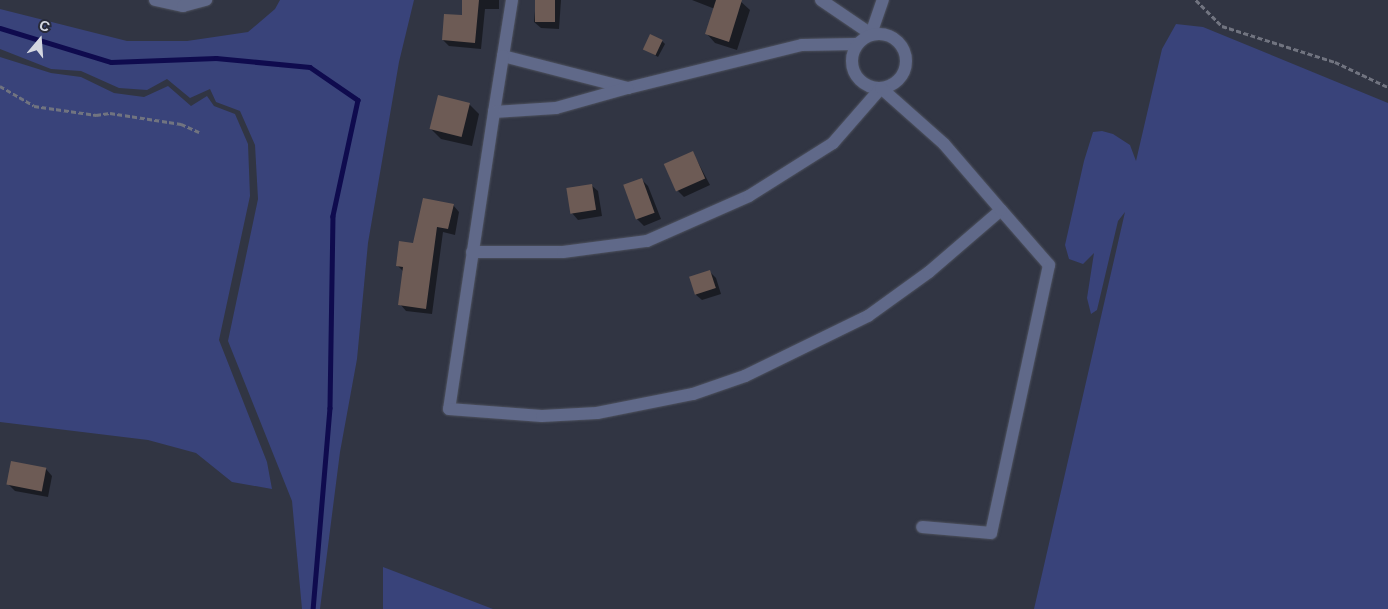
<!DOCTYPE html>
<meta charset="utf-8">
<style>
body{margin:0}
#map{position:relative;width:1388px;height:609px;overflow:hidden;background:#313543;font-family:Helvetica,sans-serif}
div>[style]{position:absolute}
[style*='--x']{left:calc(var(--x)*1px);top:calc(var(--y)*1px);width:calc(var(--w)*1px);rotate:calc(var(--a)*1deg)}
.green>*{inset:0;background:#39437a}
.shadow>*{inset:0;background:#0007}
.stream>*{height:4.5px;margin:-2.25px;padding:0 2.25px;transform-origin:2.25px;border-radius:2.25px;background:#0f0b4e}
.building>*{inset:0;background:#6d5b55;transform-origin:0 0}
.path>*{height:2.5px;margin-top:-1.25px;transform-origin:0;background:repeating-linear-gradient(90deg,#717480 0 5px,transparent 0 7.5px)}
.roads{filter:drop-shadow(0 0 1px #4e525f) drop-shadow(0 0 1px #4e525f)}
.minor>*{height:12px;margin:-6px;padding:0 6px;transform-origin:6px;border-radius:6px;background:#606989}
.minor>.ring{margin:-6px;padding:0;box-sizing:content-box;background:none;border:12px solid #606989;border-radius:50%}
span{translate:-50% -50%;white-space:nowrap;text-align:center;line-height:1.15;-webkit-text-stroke:4.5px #282b39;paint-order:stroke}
.north{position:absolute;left:15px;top:15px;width:50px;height:50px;-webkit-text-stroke:4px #282b39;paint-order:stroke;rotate:18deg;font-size:14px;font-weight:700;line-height:20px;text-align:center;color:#d4d7e0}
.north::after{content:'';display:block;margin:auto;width:18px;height:22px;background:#d4d7e0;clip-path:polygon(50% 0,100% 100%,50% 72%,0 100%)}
</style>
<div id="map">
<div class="green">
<div style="clip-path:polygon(280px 0,414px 0,399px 62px,368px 243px,357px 359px,340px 452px,320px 609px,302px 609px,292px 501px,228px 341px,258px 199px,255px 145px,240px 111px,216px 102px,210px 89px,190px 98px,167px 79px,147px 90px,119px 88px,81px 71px,51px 69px,0 49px,0 9px,127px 41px,187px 41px,248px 32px,275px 9px)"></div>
<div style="clip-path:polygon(1176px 24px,1203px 27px,1388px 103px,1388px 609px,1034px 609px,1125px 212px,1118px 221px,1097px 310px,1091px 314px,1087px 298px,1094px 253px,1083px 264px,1069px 259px,1065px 245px,1084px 161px,1093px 132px,1102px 131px,1113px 134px,1130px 145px,1136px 161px,1162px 49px)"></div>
<div style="clip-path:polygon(0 57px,51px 73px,81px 77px,114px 93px,144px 97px,168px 86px,191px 106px,207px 96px,214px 106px,235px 114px,248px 144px,250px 196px,219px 340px,267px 462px,272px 489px,232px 482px,196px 453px,148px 440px,0 422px)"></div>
<div style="clip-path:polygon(383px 567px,493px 609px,383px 609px)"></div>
</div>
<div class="shadow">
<div style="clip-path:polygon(463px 0,499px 0,499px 9px,485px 9px,481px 49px,449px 46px,443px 40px,463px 17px)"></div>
<div style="clip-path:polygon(536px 0,561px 0,559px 29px,541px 28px,534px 22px)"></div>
<div style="clip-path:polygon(692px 0,739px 0,750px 10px,737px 50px,715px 43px,707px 34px,715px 9px)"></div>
<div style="clip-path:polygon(662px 41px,665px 44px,658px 57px,645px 49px)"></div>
<div style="clip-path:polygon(469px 104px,479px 114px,472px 146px,441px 139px,431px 129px)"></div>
<div style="clip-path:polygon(693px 153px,710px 185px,684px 197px,677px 190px)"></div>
<div style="clip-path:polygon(642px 180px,648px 186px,661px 219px,644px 226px,637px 219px)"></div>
<div style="clip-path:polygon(591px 185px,598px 191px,602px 216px,578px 220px,572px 213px)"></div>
<div style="clip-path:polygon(453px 205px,459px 212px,455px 235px,443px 232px,432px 314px,406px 311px,400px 304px,404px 272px,397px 265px)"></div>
<div style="clip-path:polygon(710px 272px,716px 278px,721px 294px,702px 300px,695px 294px)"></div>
<div style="clip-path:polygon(46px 469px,52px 476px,48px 497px,15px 491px,8px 484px)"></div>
</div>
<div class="stream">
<div style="--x:0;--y:28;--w:116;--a:17"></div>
<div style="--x:111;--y:62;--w:105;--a:-2.2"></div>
<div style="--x:216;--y:58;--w:94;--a:5.5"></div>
<div style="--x:310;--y:67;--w:58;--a:34.5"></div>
<div style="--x:358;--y:100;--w:119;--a:102.2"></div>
<div style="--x:333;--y:216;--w:192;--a:90.9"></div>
<div style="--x:330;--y:408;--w:202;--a:94.8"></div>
</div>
<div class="building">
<div style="clip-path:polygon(462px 0,479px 0,475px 43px,442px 40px,444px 14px,462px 15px)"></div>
<div style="left:535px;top:0;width:20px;height:22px"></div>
<div style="clip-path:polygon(716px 0,742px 0,729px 42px,705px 34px)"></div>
<div style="left:650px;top:34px;width:14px;height:17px;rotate:25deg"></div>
<div style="left:438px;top:95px;width:33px;height:35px;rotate:14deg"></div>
<div style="left:693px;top:151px;width:30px;height:32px;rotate:66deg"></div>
<div style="left:642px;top:178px;width:37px;height:20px;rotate:70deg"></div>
<div style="left:592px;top:184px;width:26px;height:26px;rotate:81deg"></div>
<div style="clip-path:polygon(423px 198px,454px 204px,448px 229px,437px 227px,426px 309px,398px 305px,403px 267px,396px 266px,399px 241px,413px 243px)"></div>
<div style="left:710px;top:270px;width:19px;height:22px;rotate:72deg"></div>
<div style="left:11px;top:461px;width:36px;height:24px;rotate:11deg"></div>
</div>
<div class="path">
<div style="--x:1196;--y:0;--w:37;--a:45"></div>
<div style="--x:1222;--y:26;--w:119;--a:17.7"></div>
<div style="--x:1335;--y:62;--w:59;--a:25.3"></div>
<div style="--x:0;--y:86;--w:39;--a:30"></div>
<div style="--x:34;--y:106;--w:63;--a:8.3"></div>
<div style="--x:96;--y:115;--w:14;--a:-8"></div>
<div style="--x:110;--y:113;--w:72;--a:8.8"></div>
<div style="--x:181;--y:124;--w:20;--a:24"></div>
</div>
<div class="roads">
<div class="minor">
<div style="--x:155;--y:0;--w:29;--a:12"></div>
<div style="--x:183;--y:6;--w:24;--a:-15"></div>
<div style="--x:512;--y:0;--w:57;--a:99.1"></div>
<div style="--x:503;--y:56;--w:129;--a:14.4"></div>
<div style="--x:628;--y:88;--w:179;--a:-13.9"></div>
<div style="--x:802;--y:45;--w:54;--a:-1.1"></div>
<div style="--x:821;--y:0;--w:60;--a:34.2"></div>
<div style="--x:871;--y:34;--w:36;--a:-71"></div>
<div class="ring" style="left:852px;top:34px;width:42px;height:42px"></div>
<div style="--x:503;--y:56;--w:57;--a:99.1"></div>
<div style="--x:494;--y:112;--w:62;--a:-3.7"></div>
<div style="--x:556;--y:108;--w:74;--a:-15.7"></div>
<div style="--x:494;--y:112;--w:300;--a:98.6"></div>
<div style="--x:449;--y:409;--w:93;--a:4.3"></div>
<div style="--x:542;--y:416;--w:55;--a:-3.1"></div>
<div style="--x:597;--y:413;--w:98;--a:-11.2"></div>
<div style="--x:693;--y:394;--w:55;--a:-19.1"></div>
<div style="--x:745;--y:376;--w:137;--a:-26"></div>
<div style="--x:868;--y:316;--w:75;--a:-35.8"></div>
<div style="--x:929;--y:272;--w:95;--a:-40.7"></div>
<div style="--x:1001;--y:210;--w:73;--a:48.9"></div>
<div style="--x:1049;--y:265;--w:274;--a:102.2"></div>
<div style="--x:991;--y:533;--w:69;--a:-175"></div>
<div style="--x:472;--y:252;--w:91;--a:0"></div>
<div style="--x:563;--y:252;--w:85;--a:-7.5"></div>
<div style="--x:647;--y:241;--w:111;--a:-23.8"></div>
<div style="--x:749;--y:196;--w:99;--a:-32.2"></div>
<div style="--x:833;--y:143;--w:73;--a:-48.9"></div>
<div style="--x:881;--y:88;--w:84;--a:41.6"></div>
<div style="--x:944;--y:144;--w:87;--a:49.2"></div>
</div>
</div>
<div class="north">С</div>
</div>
